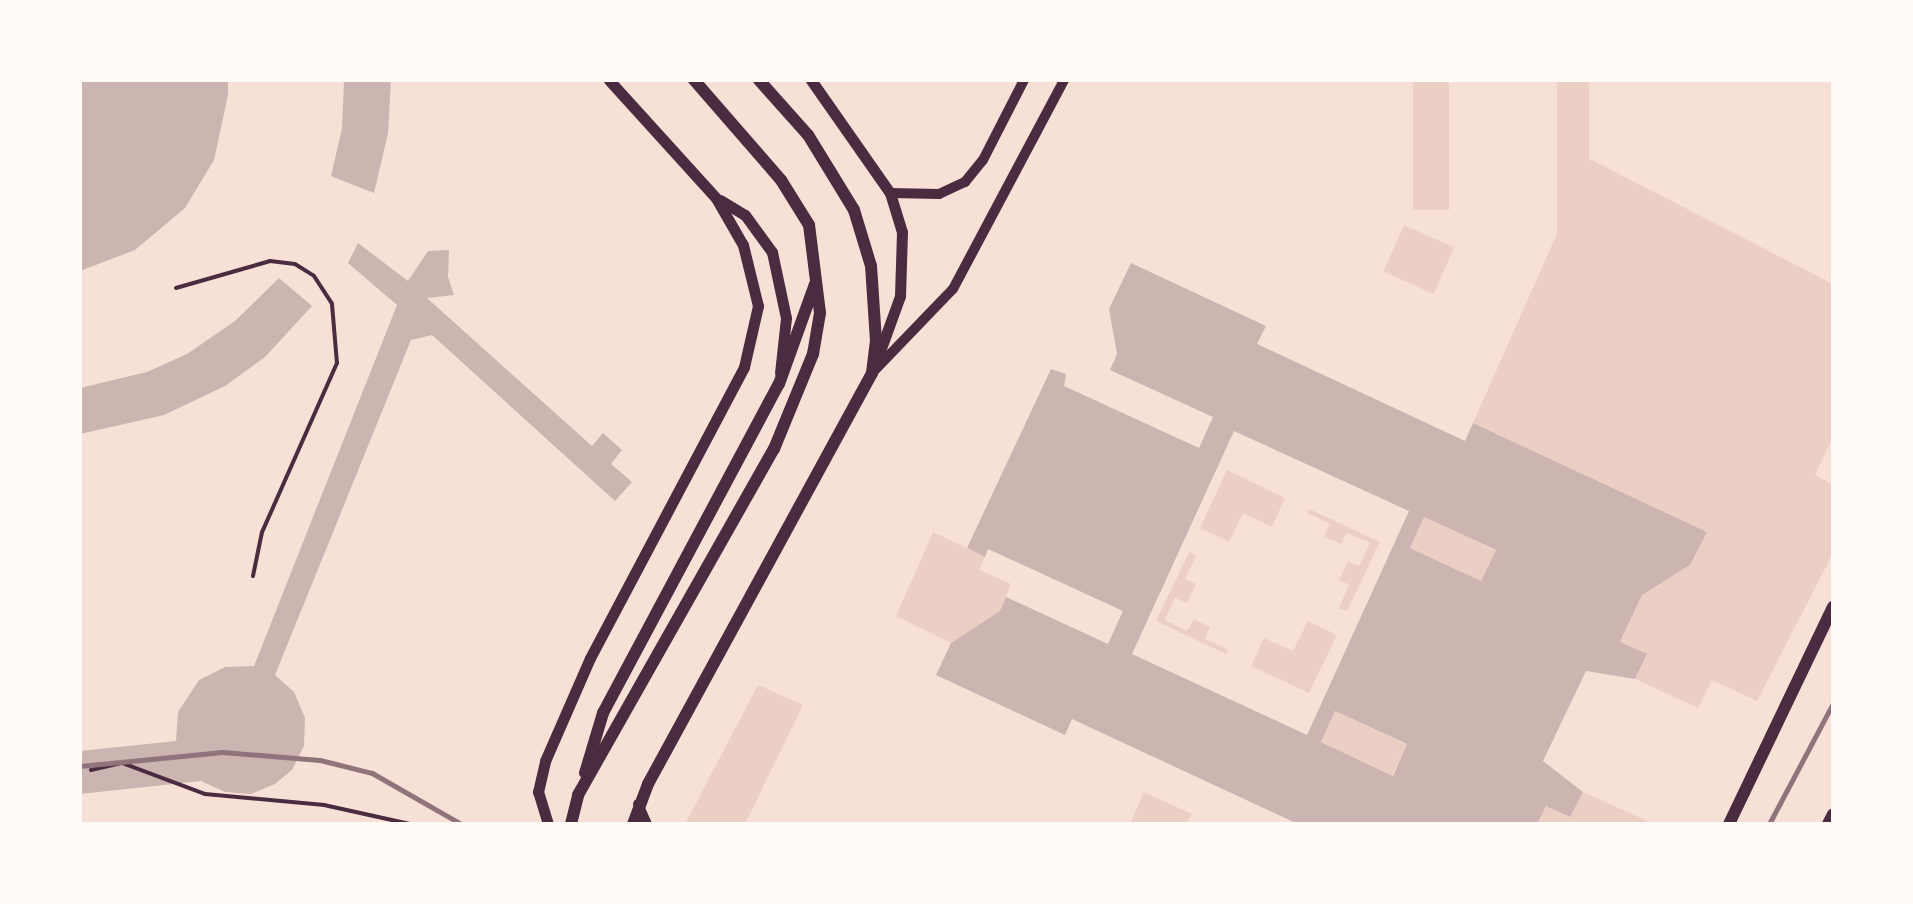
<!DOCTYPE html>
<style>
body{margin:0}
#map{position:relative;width:1913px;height:904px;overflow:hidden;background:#f7e1d7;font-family:"Open Sans",sans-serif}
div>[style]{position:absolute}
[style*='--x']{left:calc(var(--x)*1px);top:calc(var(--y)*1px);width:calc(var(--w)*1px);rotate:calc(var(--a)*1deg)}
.green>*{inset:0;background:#ebcfc5;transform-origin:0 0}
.building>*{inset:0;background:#ccb4b1}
.service>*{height:4px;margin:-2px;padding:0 2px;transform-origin:2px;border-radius:2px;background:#4a2c40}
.tertiary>*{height:10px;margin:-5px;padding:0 5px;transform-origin:5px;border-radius:5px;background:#4a2c40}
.secondary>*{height:11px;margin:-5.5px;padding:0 5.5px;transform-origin:5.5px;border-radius:5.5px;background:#4a2c40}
.primary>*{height:12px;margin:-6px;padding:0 6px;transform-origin:6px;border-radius:6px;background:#4a2c40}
.rail>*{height:5px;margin:-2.5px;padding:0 2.5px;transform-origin:2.5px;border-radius:2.5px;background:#8f747c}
span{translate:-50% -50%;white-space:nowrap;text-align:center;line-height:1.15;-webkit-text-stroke:6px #fffaf5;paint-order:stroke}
.frame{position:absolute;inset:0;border:82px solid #fffaf5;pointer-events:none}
</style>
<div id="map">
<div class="green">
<div style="left:1413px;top:80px;width:36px;height:130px"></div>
<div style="left:1557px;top:80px;width:32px;height:189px"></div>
<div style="clip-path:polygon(1590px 159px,1833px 284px,1833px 437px,1815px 475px,1833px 485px,1833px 553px,1757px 701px,1712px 680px,1698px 708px,1635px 679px,1647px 655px,1620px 642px,1642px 595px,1690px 565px,1706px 532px,1473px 423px)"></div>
<div style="left:1404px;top:225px;width:55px;height:51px;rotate:24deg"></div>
<div style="clip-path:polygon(1227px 470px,1285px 498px,1272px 527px,1243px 513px,1229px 542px,1200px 528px)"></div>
<div style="clip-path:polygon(1309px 509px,1380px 542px,1347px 611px,1339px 608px,1349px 585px,1339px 580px,1348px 561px,1359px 566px,1370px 543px,1347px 533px,1341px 544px,1324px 537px,1330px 524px,1307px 513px)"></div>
<div style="left:1424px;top:517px;width:79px;height:34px;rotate:25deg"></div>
<div style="clip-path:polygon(933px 532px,985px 557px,979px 570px,1011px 584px,1000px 611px,951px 643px,896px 616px)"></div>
<div style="clip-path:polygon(1189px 552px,1196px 556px,1185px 579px,1196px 584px,1187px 603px,1175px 598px,1165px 620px,1187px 631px,1194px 619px,1210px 627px,1205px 639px,1228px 650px,1226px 654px,1156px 621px)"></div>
<div style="clip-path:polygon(1308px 621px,1337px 635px,1309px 693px,1251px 666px,1264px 638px,1293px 651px)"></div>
<div style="clip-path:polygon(758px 685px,803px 705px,745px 824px,685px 824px)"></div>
<div style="left:1335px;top:711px;width:79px;height:34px;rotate:25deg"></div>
<div style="clip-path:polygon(1144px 792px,1192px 814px,1187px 824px,1130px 824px)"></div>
<div style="clip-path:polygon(1583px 792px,1647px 821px,1645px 824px,1537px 824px,1546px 806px,1570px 817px)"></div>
</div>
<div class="building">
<div style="clip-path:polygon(80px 80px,228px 80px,228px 95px,214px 160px,185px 208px,135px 250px,80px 271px)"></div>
<div style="clip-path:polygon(344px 80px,391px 80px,388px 133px,374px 193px,331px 176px,342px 128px)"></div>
<div style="clip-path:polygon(358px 243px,408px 281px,428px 251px,449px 250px,448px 277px,454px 295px,427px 298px,592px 446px,603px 433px,622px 450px,611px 464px,632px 482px,615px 501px,432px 335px,411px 340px,275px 675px,294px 692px,305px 718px,304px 746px,292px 770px,275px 784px,251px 794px,225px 792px,201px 781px,80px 794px,80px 751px,176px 741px,178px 712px,199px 680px,225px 667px,254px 666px,397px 305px,348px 263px)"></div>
<div style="clip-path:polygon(evenodd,1131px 263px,1266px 326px,1257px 344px,1465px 441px,1473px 423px,1707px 532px,1690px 565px,1642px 595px,1620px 642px,1647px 654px,1635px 679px,1586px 671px,1543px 761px,1583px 792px,1570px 817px,1546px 806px,1537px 824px,1298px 824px,1072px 719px,1065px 735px,936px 675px,951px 643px,1000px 611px,1006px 597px,1108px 644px,1123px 611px,988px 549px,985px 557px,967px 548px,1051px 369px,1066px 374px,1064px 386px,1199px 448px,1213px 417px,1110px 370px,1117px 354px,1109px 309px,1131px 263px,1234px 431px,1409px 511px,1307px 735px,1132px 654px,1234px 431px,1131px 263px,1424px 517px,1496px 550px,1481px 581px,1410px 548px,1424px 517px,1131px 263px,1335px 711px,1407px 744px,1393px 776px,1321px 742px,1335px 711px)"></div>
<div style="clip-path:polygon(279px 278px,312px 306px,265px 357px,225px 386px,164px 415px,80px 434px,80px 388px,147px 372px,187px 354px,235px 321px)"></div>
</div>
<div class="service">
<div style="--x:176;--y:288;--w:98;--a:-16"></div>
<div style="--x:270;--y:261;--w:25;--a:7"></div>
<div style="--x:295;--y:264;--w:22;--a:32"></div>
<div style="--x:314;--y:276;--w:33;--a:57"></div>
<div style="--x:332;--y:304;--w:59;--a:85.2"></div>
<div style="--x:337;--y:363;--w:185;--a:113.9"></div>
<div style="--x:262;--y:532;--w:45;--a:101.6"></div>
<div style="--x:91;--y:770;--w:32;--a:-13"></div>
<div style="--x:122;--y:763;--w:89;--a:20.5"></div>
<div style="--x:205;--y:794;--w:120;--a:5.3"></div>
<div style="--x:324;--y:805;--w:88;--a:12.5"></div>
</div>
<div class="tertiary">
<div style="--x:890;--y:193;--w:49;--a:1.2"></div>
<div style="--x:939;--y:194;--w:29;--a:-25"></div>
<div style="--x:965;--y:182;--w:28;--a:-51"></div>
<div style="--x:983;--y:160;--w:90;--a:-62.9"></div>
<div style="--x:873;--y:372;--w:115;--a:-46.1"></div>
<div style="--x:953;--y:289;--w:237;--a:-62"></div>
<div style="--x:638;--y:804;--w:22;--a:66"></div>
</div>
<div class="secondary">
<div style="--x:811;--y:80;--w:138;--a:55"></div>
<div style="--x:890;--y:193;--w:41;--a:72.9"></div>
<div style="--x:902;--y:232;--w:64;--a:91.8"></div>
<div style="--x:900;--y:296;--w:73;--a:109.9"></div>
<div style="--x:720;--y:200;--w:29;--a:31"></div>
<div style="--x:745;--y:215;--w:46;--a:53.9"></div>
<div style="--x:772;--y:252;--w:67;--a:78"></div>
<div style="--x:786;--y:318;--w:55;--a:96.2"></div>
<div style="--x:548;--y:824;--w:34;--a:-107"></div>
<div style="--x:538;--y:792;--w:32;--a:-77"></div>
<div style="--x:545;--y:761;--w:112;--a:-66.4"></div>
<div style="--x:590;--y:658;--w:329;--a:-62.1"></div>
<div style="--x:744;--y:367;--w:63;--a:-77.1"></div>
<div style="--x:758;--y:306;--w:63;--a:-103.8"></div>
<div style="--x:743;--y:245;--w:54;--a:-119.9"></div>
<div style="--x:716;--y:198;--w:159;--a:-132.2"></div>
</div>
<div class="primary">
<div style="--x:585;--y:773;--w:63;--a:-73.3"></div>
<div style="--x:603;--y:713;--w:373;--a:-61.9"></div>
<div style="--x:779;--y:384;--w:106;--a:-70.2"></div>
<div style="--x:571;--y:824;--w:30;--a:-76"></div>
<div style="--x:578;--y:795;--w:398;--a:-60.5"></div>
<div style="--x:774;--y:449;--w:103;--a:-67.7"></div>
<div style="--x:813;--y:354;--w:42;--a:-80.3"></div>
<div style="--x:820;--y:313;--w:89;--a:-97.1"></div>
<div style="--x:809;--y:225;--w:53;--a:-121.9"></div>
<div style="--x:781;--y:180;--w:133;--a:-131"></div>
<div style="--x:633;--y:824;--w:43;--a:-69.4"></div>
<div style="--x:648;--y:784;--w:468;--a:-61.4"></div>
<div style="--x:872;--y:373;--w:32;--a:-83"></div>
<div style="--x:876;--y:341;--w:75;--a:-93.8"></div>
<div style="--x:871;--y:266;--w:59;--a:-106.9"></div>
<div style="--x:854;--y:210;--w:88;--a:-121.5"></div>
<div style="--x:808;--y:135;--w:74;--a:-131.7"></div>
<div style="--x:1729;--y:824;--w:241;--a:-64.4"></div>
<div style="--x:1828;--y:824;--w:11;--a:-63"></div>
</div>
<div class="rail">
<div style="--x:80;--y:766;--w:143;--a:-5.6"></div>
<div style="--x:222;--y:752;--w:98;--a:4.7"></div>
<div style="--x:320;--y:760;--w:54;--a:14"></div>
<div style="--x:372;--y:773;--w:103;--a:29.8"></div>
<div style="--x:1769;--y:824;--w:137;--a:-62.1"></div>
</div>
<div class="frame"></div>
</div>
